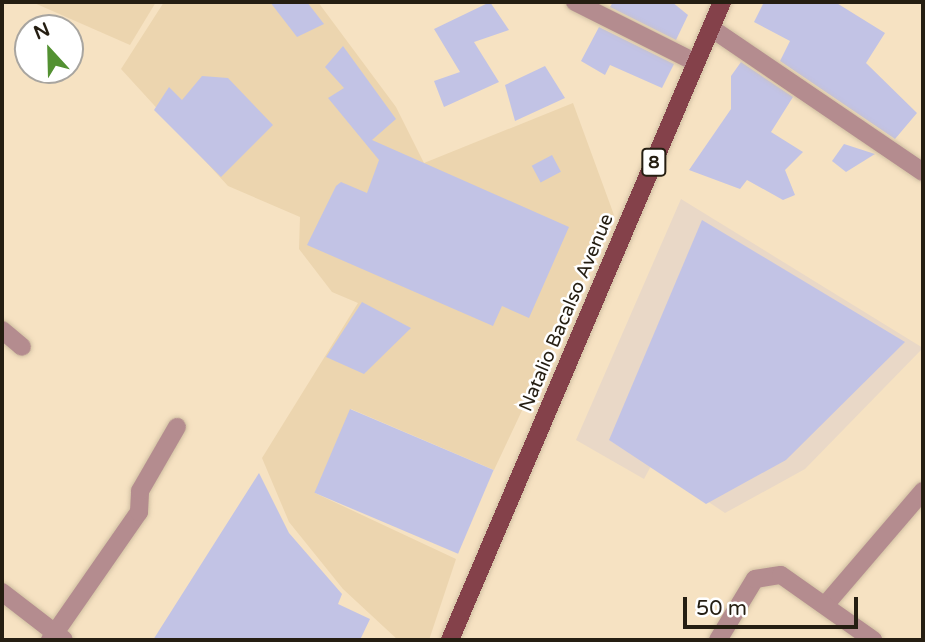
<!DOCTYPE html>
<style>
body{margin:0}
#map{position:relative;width:925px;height:642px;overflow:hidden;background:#f6e2c2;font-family:"Varela Round",sans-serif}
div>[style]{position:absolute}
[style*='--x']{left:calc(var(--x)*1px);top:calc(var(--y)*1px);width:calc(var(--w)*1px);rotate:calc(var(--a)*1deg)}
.commercial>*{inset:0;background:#e9d8c7}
.built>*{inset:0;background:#ecd5af}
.building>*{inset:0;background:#c2c3e5;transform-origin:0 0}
.roads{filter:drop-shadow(0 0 2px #d0bfa2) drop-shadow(0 0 2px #d0bfa2)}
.minor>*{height:18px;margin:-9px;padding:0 9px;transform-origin:9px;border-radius:9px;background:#b48c8f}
.major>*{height:18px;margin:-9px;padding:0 9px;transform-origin:9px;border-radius:9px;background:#84414a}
span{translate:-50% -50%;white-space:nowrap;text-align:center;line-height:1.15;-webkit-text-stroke:5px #fff;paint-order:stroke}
.shield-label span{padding:2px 5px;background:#fff;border:2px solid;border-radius:5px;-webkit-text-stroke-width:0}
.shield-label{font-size:18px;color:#251e12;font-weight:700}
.street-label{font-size:19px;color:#251e12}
.frame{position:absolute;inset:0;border:4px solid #251e12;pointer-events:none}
.north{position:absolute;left:14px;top:14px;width:70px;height:70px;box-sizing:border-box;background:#fff;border:2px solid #a8a5a0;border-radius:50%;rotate:338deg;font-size:19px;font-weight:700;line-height:28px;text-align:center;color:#251e12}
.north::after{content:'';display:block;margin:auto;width:24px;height:32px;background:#539132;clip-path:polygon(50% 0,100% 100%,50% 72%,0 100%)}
.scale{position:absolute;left:683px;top:597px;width:175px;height:32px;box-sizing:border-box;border:4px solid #251e12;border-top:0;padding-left:9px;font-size:21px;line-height:24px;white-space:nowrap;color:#251e12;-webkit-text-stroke:5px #fff;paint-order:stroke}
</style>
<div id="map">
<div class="commercial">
<div style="clip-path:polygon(681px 199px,923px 348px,805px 469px,725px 513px,652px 464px,644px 479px,576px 440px)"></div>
</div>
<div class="built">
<div style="clip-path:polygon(32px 2px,156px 2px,130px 45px)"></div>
<div style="clip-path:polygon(164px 2px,318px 2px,396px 107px,424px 163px,573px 103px,614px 215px,494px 470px,351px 409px,315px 493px,456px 559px,429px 640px,398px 640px,343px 589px,289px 522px,262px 458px,358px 303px,332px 292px,299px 249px,300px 217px,228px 186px,121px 69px)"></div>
</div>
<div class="building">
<div style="clip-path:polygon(270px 2px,307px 2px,324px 24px,297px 37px)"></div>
<div style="clip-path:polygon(490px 2px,509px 30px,474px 42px,499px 82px,444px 107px,434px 81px,460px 72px,434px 29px)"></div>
<div style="clip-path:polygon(613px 2px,672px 2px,688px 15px,676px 40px,610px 7px)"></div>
<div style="clip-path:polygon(764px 2px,835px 2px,885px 33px,866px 63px,917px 113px,895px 139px,780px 61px,790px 41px,754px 22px)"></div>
<div style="clip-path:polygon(599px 27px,674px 64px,662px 88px,610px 65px,605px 75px,581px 61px)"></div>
<div style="clip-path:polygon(343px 46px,396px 119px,372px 140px,569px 227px,529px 318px,502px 306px,493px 326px,307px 245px,336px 186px,341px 182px,367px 193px,379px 160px,328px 98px,344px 88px,325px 67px)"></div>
<div style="clip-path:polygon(741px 62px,793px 97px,771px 132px,803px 152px,785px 170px,795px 195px,783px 200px,747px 180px,740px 189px,689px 170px,731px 109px,731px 76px)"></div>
<div style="clip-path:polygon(545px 66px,565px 98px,515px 121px,505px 85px)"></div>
<div style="clip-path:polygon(202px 76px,228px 78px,273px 125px,221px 177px,154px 110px,169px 87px,182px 100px)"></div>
<div style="clip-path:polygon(844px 144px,875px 154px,846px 172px,832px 161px)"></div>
<div style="left:552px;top:155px;width:19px;height:23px;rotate:62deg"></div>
<div style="clip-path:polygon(702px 220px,905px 342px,786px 460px,706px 504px,609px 440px)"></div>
<div style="clip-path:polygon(362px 302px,411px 328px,364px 374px,326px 357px)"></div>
<div style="left:350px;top:409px;width:156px;height:91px;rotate:23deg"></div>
<div style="clip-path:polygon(259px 473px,289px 533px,342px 594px,338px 604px,370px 619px,360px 640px,153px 640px)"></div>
</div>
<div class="roads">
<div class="minor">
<div style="--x:575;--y:2;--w:134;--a:26.6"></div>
<div style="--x:711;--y:28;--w:256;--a:34.2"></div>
<div style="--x:2;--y:330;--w:26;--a:40"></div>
<div style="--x:2;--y:592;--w:78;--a:37.7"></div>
<div style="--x:826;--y:604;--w:149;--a:-49.4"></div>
<div style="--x:50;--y:640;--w:156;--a:-55.2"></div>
<div style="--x:139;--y:512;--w:21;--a:-87"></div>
<div style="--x:140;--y:491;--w:74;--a:-60"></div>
<div style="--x:718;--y:640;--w:71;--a:-58.8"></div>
<div style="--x:755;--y:579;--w:26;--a:-9"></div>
<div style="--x:781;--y:575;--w:113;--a:35.2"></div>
</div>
<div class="major">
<div style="--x:450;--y:640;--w:694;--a:-66.91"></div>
</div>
</div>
<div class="shield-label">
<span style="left:654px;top:162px">8</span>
</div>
<div class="street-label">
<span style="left:567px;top:313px;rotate:-67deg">Natalio Bacalso Avenue</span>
</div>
<div class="frame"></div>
<div class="north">N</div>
<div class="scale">50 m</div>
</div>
